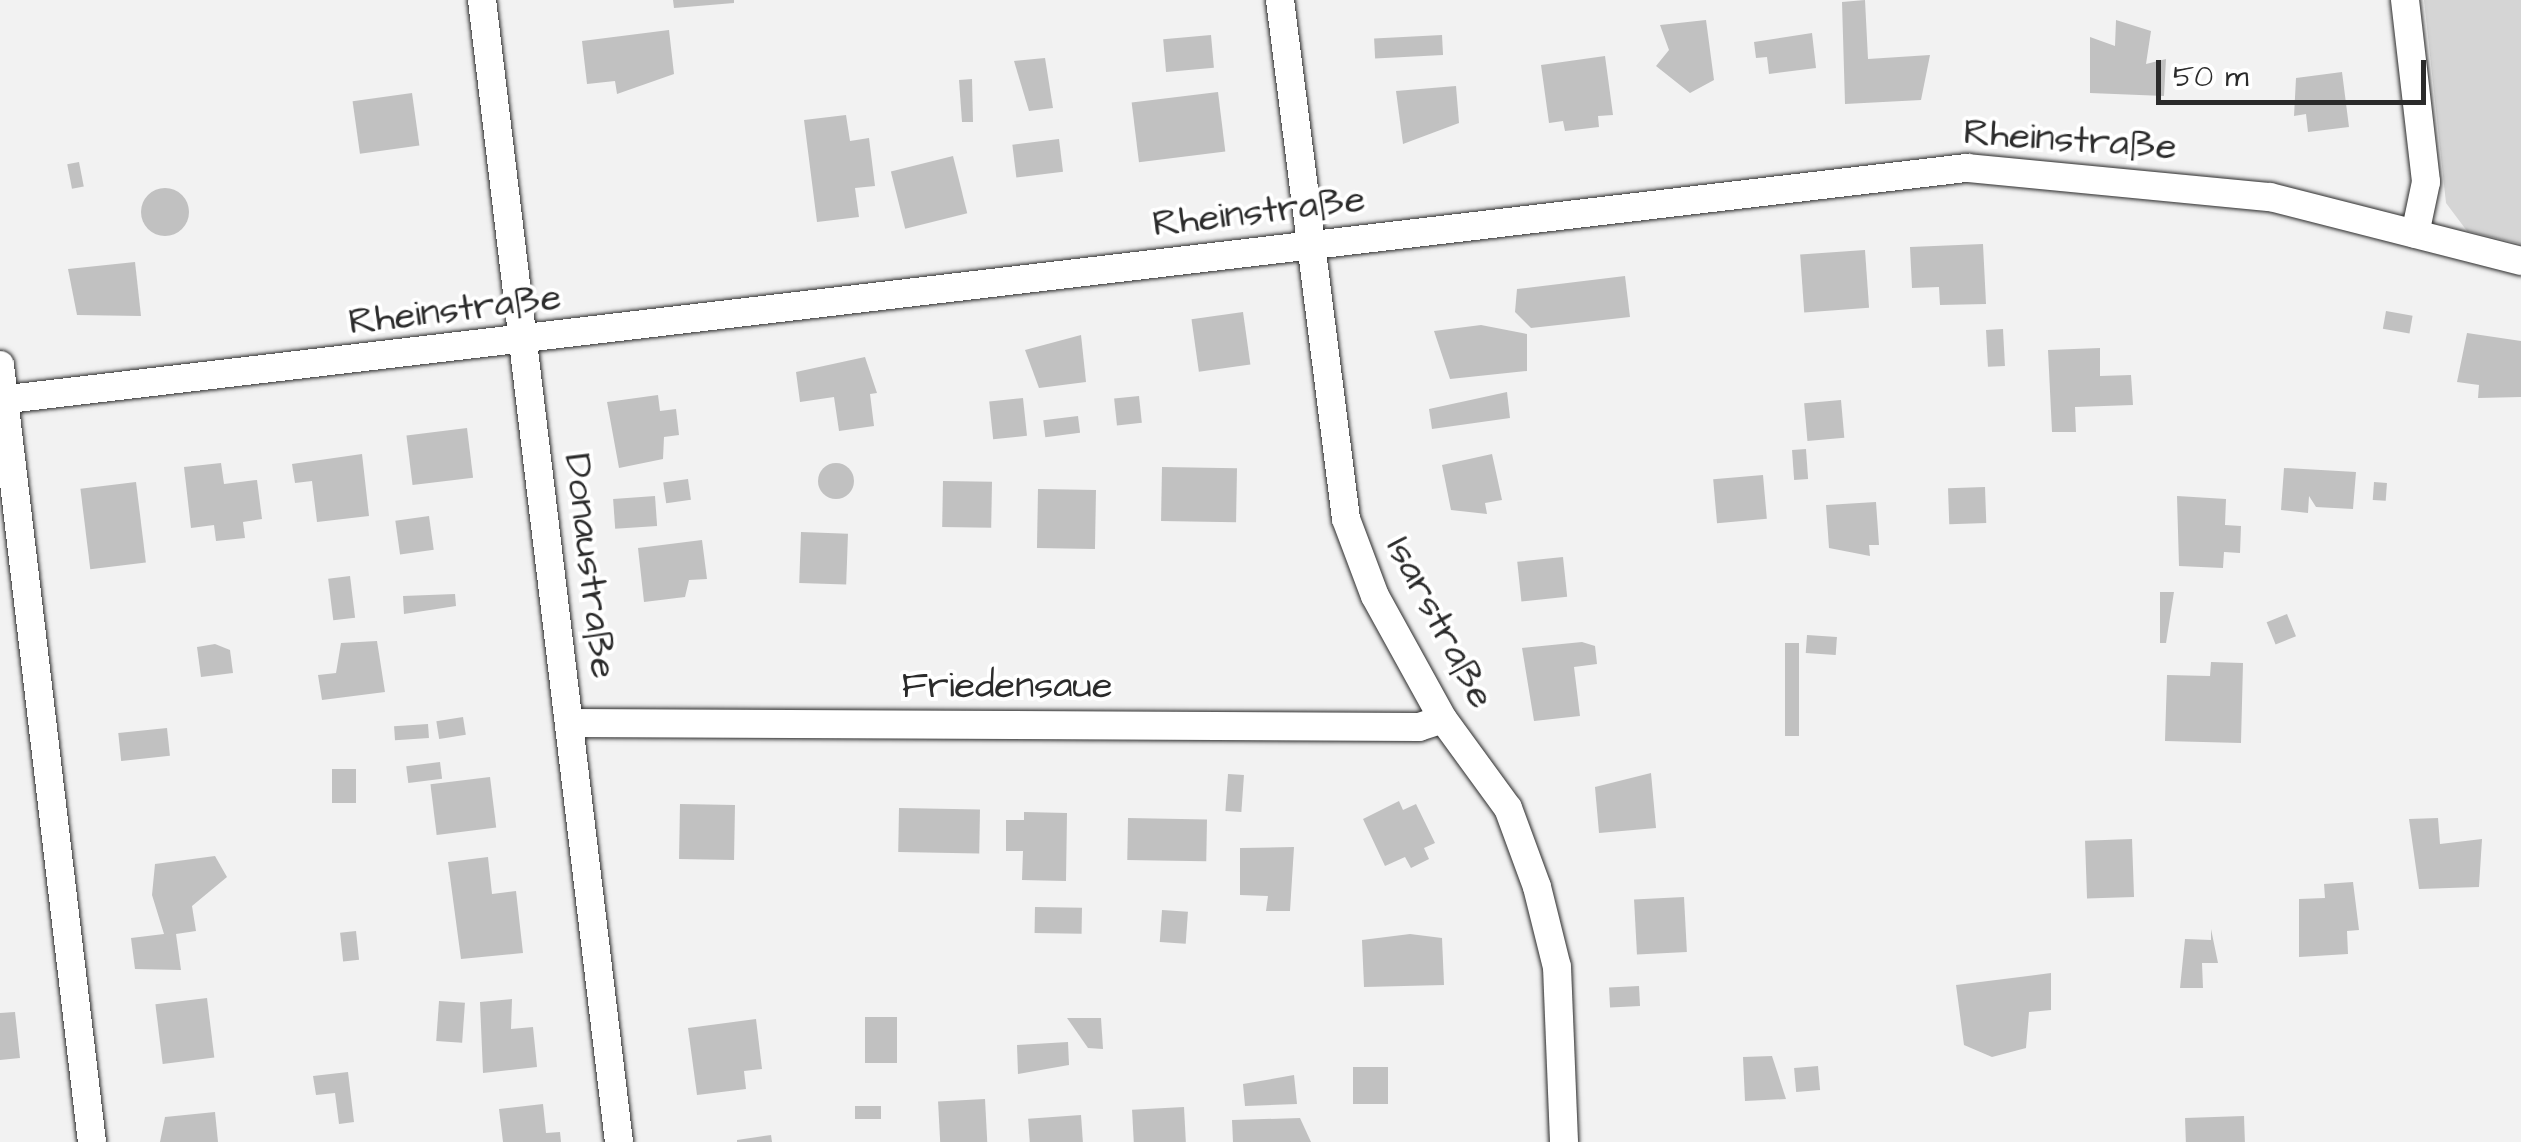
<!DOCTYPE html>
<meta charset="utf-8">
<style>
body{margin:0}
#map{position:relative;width:2521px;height:1142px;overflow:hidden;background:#f2f2f2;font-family:"Architects Daughter",sans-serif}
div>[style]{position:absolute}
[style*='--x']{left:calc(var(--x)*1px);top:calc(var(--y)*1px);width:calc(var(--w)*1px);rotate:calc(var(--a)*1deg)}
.green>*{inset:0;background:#d5d5d5}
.building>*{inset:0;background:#c1c1c1;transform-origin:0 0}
.round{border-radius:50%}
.roads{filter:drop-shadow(0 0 2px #2b2b2b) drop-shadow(0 0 2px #2b2b2b)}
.street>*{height:28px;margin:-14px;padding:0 14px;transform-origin:14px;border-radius:14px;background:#fff}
span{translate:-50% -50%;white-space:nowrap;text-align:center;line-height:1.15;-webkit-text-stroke:8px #fff;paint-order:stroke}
.street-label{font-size:38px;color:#2b2b2b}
.scale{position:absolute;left:2156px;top:60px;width:270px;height:45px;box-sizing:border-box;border:5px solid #2b2b2b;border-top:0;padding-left:12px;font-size:30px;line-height:35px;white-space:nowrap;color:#2b2b2b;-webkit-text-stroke:8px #fff;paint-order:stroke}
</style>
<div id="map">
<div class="green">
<div style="clip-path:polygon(2424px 0,2521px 0,2521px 244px,2467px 231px,2446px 203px)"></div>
</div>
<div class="building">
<div style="clip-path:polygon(673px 0,734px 0,734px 3px,674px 8px)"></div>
<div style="clip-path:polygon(1865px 0,1868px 59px,1930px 55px,1921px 100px,1845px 104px,1842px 2px)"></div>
<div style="clip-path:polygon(1706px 20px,1714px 80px,1690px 93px,1656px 66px,1669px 50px,1660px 25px)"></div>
<div style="clip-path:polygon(2116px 20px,2151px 31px,2146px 64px,2166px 59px,2164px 96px,2090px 93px,2090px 37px,2115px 46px)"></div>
<div style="clip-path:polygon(669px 30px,674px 74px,617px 94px,615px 81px,587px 84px,582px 41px)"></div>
<div style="clip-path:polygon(1812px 33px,1816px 68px,1769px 74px,1767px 57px,1756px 58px,1754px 42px)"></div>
<div style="left:1211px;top:35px;width:33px;height:48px;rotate:85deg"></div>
<div style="left:1442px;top:35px;width:20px;height:68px;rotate:87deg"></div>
<div style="clip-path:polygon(1605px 56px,1613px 115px,1598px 116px,1599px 127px,1565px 131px,1563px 121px,1549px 123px,1541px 65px)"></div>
<div style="clip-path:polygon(1045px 58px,1053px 108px,1029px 111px,1014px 61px)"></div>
<div style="clip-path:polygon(2342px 72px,2349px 127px,2308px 132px,2306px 114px,2294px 116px,2296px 78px)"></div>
<div style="clip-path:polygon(972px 79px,973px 122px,962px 122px,959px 80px)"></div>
<div style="clip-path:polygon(1456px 86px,1459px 123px,1403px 144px,1396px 91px)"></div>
<div style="left:1218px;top:92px;width:60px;height:87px;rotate:83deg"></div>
<div style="left:412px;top:93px;width:53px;height:60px;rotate:82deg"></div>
<div style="clip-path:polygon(846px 115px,850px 141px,869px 138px,875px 186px,855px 188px,859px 217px,817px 222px,804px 120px)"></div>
<div style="left:1059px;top:139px;width:33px;height:47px;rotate:83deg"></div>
<div style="left:953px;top:156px;width:59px;height:64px;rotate:76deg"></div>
<div style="left:79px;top:162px;width:25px;height:12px;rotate:79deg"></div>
<div class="round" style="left:141px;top:188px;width:48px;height:48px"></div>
<div style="clip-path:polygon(1983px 244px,1986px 304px,1940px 305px,1939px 287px,1912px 288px,1910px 247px)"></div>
<div style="left:1865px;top:250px;width:58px;height:65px;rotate:86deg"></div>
<div style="clip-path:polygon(135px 262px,141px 316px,77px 315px,68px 269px)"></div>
<div style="clip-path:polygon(1625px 276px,1630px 317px,1531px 328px,1515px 312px,1517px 289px)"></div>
<div style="left:2386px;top:311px;width:27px;height:18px;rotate:10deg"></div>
<div style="left:1243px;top:312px;width:53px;height:52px;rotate:82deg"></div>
<div style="clip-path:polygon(1481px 325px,1527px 334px,1527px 371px,1450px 379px,1434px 331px)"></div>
<div style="left:2003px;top:329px;width:37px;height:17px;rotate:87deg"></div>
<div style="clip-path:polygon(2467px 333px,2521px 341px,2521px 397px,2478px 398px,2479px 385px,2457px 382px)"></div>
<div style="clip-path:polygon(1081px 335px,1086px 382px,1039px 388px,1025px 350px)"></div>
<div style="clip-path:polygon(2100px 348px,2100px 376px,2131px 375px,2133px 405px,2075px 407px,2076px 432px,2052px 432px,2048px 350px)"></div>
<div style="clip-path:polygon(865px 357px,877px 393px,870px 394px,874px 426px,839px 431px,834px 397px,800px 402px,796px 372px)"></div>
<div style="clip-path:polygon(1507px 392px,1510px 418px,1432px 429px,1429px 409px)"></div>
<div style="clip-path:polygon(658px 395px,660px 411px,676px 409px,679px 435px,664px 437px,663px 459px,619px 468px,607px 402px)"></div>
<div style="left:1139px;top:396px;width:27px;height:25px;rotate:84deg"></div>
<div style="left:1023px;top:398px;width:38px;height:34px;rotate:84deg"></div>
<div style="left:1841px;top:400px;width:38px;height:37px;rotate:85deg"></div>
<div style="left:1078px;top:416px;width:17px;height:35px;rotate:83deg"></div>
<div style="left:467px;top:428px;width:50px;height:61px;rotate:83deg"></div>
<div style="left:1806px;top:449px;width:30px;height:14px;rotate:86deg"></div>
<div style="clip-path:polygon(362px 454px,369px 516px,317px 522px,312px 481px,295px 483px,292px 464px)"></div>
<div style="clip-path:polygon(1492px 454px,1502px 500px,1485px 503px,1487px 514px,1451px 510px,1442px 465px)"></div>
<div class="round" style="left:818px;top:463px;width:36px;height:36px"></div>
<div style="clip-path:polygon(221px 463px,224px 484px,257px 480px,262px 519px,243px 522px,245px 538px,216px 541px,214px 525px,191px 528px,184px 467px)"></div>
<div style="left:1162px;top:467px;width:75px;height:54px;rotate:1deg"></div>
<div style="clip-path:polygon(2284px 468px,2356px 472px,2353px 509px,2316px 507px,2309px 496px,2308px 513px,2281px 510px)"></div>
<div style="left:1763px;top:475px;width:44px;height:50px;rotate:85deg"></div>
<div style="left:688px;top:479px;width:21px;height:25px;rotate:82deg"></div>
<div style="left:943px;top:481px;width:49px;height:46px;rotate:1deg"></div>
<div style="left:136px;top:482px;width:81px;height:56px;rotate:83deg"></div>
<div style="left:2374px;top:482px;width:13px;height:18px;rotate:4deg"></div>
<div style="left:1985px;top:487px;width:36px;height:37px;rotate:88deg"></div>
<div style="left:1038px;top:489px;width:58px;height:59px;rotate:1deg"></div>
<div style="left:655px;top:496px;width:30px;height:42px;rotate:86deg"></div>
<div style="clip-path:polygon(2177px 496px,2226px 499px,2225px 525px,2241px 526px,2240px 553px,2224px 552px,2223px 568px,2179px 566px)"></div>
<div style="clip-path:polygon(1876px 502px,1879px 545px,1869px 545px,1870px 556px,1829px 548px,1826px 505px)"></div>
<div style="left:429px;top:516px;width:34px;height:34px;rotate:82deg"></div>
<div style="left:801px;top:532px;width:47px;height:51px;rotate:2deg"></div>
<div style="clip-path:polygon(702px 540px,707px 579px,689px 580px,685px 597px,644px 602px,638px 548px)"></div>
<div style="left:1563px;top:557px;width:40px;height:46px;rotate:84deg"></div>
<div style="left:350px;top:576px;width:42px;height:22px;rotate:83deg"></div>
<div style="clip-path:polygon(2160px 592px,2174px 592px,2166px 643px,2160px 643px)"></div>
<div style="clip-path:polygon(455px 594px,456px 606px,404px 614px,403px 596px)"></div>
<div style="left:2287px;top:614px;width:24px;height:22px;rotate:68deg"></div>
<div style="left:1807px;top:635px;width:30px;height:18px;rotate:4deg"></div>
<div style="clip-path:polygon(377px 641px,385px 692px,322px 700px,318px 675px,336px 673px,341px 643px)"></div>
<div style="clip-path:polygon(1582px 642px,1595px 646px,1597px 664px,1574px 667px,1580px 716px,1534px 721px,1522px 648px)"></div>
<div style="left:1785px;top:643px;width:14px;height:93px"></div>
<div style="clip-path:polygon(215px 644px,230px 650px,233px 673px,201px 677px,197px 647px)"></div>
<div style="clip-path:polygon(2211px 662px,2243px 663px,2241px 743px,2165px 741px,2167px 675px,2210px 676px)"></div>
<div style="left:463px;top:717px;width:18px;height:27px;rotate:81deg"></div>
<div style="left:428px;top:724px;width:14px;height:34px;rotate:86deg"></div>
<div style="left:167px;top:728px;width:28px;height:49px;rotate:84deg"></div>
<div style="left:440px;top:762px;width:17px;height:34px;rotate:83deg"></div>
<div style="left:356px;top:769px;width:34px;height:24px;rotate:90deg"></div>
<div style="clip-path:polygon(1651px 773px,1656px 828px,1599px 833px,1595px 787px)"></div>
<div style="left:1228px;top:774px;width:16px;height:37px;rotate:4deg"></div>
<div style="left:490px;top:777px;width:51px;height:60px;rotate:83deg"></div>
<div style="clip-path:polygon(1399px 801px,1403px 810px,1416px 804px,1435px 843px,1424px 848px,1429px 859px,1411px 868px,1405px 857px,1385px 866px,1363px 819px)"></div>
<div style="left:680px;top:804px;width:55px;height:55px;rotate:1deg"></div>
<div style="left:899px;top:808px;width:81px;height:44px;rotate:1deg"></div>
<div style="clip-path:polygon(1024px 812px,1067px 813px,1066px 881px,1022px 880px,1023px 851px,1006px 851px,1006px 820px,1024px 820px)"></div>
<div style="left:1128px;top:818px;width:79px;height:42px;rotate:1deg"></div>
<div style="clip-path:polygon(2438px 818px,2440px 844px,2482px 839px,2479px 887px,2419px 889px,2409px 819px)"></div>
<div style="left:2132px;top:839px;width:58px;height:47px;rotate:88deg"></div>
<div style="clip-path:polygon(1294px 847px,1290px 911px,1266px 911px,1268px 896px,1240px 895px,1240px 848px)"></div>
<div style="clip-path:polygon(215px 856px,227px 877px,192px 906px,196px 931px,176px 934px,181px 970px,135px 969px,131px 938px,164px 934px,152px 895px,155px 864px)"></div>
<div style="clip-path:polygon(488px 857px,492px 894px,516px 891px,523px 953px,461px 959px,448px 862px)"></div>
<div style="clip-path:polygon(2353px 882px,2359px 930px,2347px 931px,2348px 954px,2299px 957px,2299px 899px,2325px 898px,2324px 884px)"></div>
<div style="left:1684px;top:897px;width:55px;height:50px;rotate:87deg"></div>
<div style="left:1035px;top:907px;width:47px;height:26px;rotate:1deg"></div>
<div style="left:1162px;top:910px;width:26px;height:32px;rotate:4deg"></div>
<div style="clip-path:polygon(2211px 929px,2218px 963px,2202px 963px,2203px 988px,2180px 988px,2185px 939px,2211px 940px)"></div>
<div style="left:356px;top:931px;width:29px;height:16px;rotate:84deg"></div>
<div style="clip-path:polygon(1410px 934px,1442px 938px,1444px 985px,1364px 987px,1362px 940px)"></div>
<div style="clip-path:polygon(2051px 973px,2051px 1010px,2029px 1012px,2026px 1048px,1992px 1057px,1964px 1045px,1956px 985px)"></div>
<div style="left:1639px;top:986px;width:20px;height:30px;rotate:87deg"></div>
<div style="left:207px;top:998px;width:60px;height:52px;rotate:83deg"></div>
<div style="clip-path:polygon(512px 999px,511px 1029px,533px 1027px,537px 1067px,483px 1073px,480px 1002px)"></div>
<div style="left:439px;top:1001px;width:26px;height:40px;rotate:4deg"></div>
<div style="clip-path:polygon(15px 1012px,20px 1058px,0 1060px,0 1013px)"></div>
<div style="left:865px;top:1017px;width:32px;height:46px"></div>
<div style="clip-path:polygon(1067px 1018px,1101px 1018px,1103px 1049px,1088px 1048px)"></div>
<div style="clip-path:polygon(756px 1019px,762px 1069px,744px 1071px,746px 1089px,697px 1095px,688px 1028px)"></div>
<div style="clip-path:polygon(1068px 1042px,1069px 1065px,1018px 1074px,1017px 1045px)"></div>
<div style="clip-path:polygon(1772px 1056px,1786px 1099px,1745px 1101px,1743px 1057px)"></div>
<div style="left:1818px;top:1066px;width:24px;height:24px;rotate:85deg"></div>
<div style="left:1388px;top:1067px;width:37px;height:35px;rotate:90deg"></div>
<div style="clip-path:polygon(348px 1072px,354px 1122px,339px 1124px,335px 1093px,316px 1095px,313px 1076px)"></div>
<div style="clip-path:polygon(1294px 1075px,1297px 1104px,1245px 1106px,1243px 1084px)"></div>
<div style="left:985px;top:1099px;width:43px;height:47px;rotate:87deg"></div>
<div style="clip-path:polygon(543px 1104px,546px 1133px,560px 1132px,561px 1142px,503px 1142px,499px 1109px)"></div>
<div style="left:855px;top:1106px;width:26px;height:13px"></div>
<div style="left:1184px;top:1107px;width:35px;height:52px;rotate:87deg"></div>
<div style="clip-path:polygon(215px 1112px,218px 1142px,160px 1142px,165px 1117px)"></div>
<div style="left:1081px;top:1115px;width:27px;height:53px;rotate:86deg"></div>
<div style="left:2244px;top:1116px;width:26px;height:59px;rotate:88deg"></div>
<div style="clip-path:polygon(1300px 1118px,1311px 1142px,1233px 1142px,1232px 1120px)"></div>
<div style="clip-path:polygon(771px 1135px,772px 1142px,737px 1142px,737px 1140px)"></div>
</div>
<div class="roads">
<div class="street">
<div style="--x:482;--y:0;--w:1150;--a:83.16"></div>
<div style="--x:1280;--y:0;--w:523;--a:82.75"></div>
<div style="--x:1346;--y:519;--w:82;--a:69.4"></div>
<div style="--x:1375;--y:596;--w:141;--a:61.1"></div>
<div style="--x:1443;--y:719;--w:110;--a:53.9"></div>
<div style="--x:1508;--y:808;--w:84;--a:69.8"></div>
<div style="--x:1537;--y:887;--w:82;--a:76"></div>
<div style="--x:1557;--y:967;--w:175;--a:87.7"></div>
<div style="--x:2405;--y:0;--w:183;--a:83.4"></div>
<div style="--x:2426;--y:182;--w:53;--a:101.9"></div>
<div style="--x:0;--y:365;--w:782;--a:83.25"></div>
<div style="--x:0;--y:400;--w:1981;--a:-6.73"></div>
<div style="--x:1967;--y:168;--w:304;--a:5.5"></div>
<div style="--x:2270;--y:197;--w:259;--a:14.3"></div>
<div style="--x:570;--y:723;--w:849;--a:0.27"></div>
<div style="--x:1419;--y:727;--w:25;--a:-18"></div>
</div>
</div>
<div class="street-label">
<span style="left:2070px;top:141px;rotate:4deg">Rheinstraße</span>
<span style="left:1259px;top:213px;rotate:-7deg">Rheinstraße</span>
<span style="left:455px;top:311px;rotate:-7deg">Rheinstraße</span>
<span style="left:589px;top:566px;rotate:83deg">Donaustraße</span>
<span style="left:1439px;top:623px;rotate:62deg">Isarstraße</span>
<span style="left:1007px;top:687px">Friedensaue</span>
</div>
<div class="scale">50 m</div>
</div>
